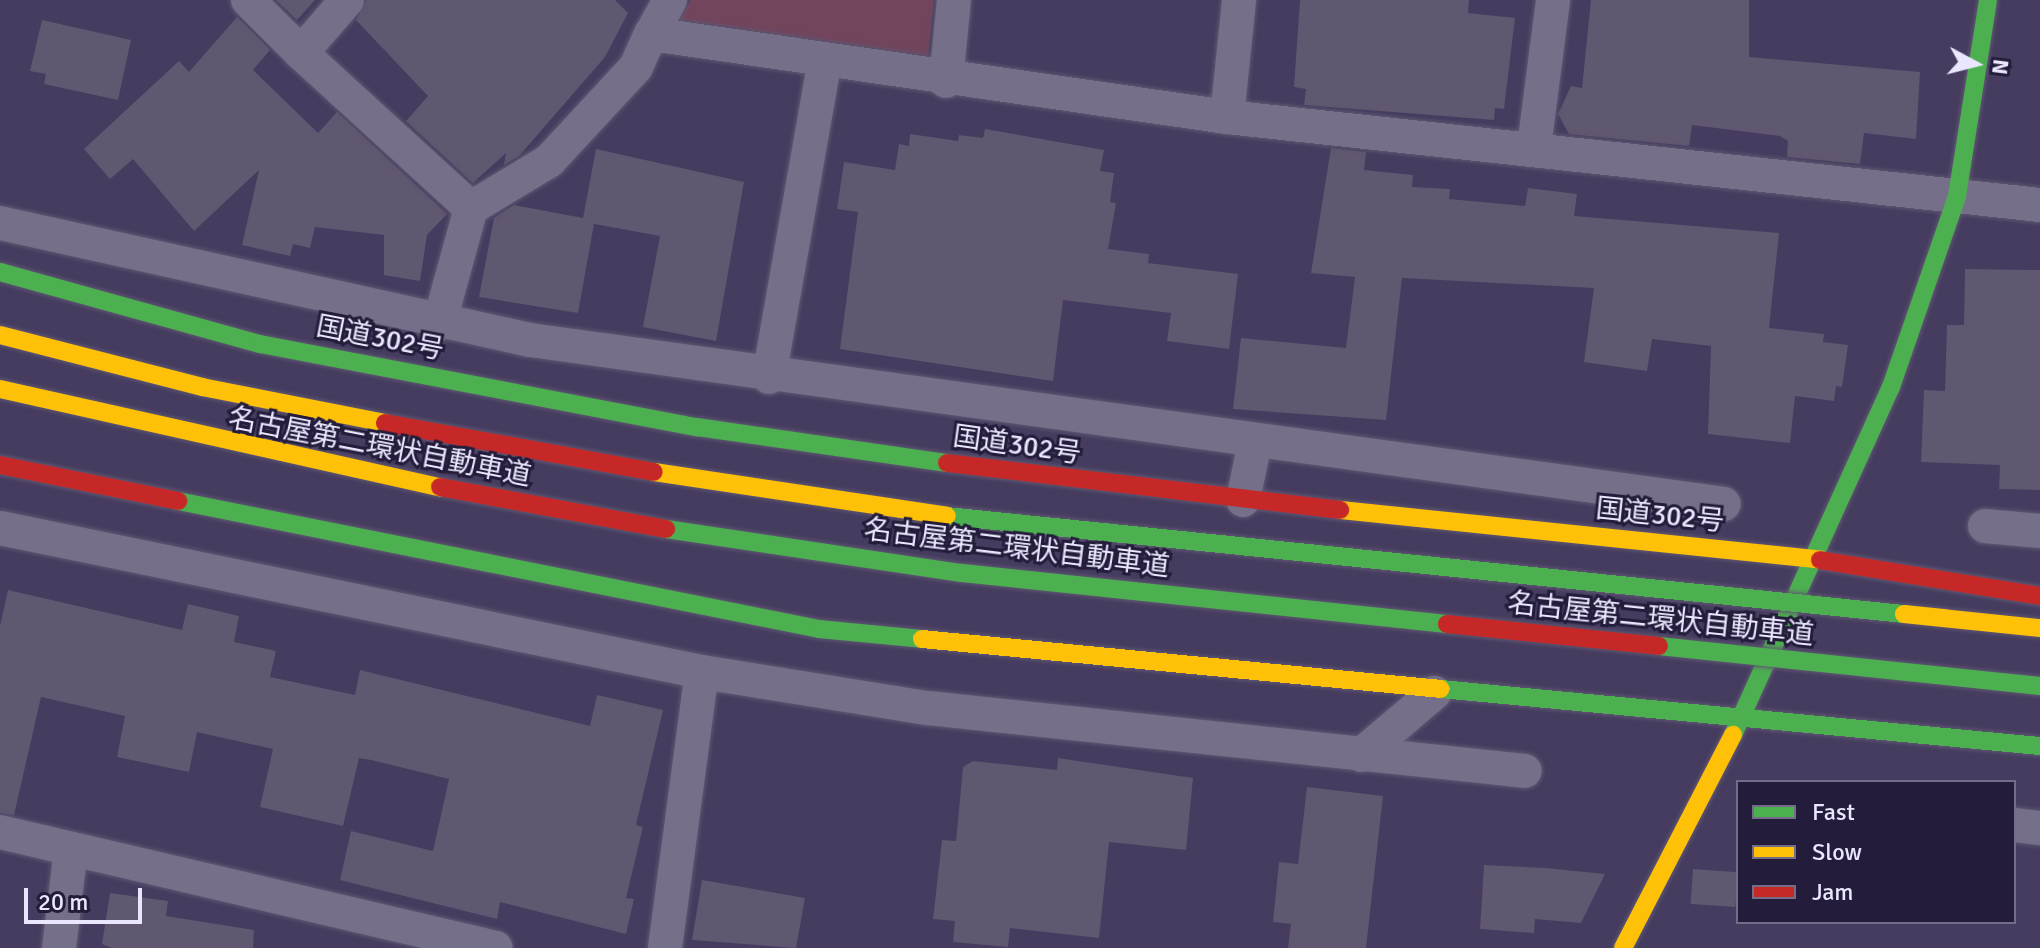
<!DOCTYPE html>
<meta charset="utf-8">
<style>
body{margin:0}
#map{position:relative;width:2040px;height:948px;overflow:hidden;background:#453c5f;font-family:Signika,"Noto Sans JP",sans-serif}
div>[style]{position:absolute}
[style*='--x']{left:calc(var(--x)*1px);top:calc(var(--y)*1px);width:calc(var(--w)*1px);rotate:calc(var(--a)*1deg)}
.green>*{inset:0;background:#72455d}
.building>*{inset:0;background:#605770;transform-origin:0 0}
.roads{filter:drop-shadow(0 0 2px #5f5772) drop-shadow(0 0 2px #5f5772)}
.street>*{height:34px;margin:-17px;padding:0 17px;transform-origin:17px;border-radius:17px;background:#756f89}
.fast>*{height:18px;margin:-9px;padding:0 9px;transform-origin:9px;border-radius:9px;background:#4caf50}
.slow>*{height:18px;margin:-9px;padding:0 9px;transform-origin:9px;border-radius:9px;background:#ffc107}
.jam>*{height:18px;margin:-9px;padding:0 9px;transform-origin:9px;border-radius:9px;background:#c62828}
.bridges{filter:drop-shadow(0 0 2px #5f5772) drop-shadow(0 0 2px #5f5772)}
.fast-bridge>*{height:18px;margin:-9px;padding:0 9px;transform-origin:9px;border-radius:9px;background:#4caf50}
.slow-bridge>*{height:18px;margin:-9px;padding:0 9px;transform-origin:9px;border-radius:9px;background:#ffc107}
.jam-bridge>*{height:18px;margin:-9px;padding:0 9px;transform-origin:9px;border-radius:9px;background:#c62828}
span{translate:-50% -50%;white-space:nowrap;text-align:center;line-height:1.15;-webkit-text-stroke:6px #231c3a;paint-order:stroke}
.street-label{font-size:28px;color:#eae6fe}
.legend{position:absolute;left:1736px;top:780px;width:280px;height:144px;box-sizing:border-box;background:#231c3a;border:2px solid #736d88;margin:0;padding:10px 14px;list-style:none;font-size:24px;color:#eae6fe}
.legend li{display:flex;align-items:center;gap:16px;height:40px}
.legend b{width:40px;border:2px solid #736d88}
.north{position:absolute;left:1936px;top:24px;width:80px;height:80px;-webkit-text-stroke:6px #231c3a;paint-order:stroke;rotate:97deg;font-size:22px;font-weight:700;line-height:32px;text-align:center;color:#eae6fe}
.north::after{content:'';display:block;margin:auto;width:28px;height:36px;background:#eae6fe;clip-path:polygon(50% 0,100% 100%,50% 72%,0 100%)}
.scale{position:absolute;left:24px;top:888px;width:118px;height:36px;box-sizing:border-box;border:4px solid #eae6fe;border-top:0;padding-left:10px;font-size:24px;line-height:28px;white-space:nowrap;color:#eae6fe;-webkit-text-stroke:6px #231c3a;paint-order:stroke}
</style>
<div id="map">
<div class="green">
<div style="clip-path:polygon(691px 0,934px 0,928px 56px,679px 20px)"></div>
</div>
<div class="building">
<div style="clip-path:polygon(276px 0,315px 0,297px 20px)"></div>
<div style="clip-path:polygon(366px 0,615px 0,628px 13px,605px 57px,519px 156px,504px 165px,506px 153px,473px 183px,406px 121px,428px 96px,356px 20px)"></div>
<div style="clip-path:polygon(1300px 0,1469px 0,1468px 13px,1515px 18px,1504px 109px,1495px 108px,1494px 120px,1304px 105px,1306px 89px,1294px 87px)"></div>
<div style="clip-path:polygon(1591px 0,1749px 0,1749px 57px,1920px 72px,1916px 139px,1864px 133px,1860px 164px,1787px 157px,1788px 141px,1780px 136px,1692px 125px,1689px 146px,1569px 134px,1558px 114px,1571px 86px,1582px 88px)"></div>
<div style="clip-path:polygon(237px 17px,270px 50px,253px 70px,318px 133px,337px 112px,447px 214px,427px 235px,420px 281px,384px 275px,384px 235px,315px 227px,310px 248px,293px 244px,290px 256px,242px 245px,259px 170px,194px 231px,133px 159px,110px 179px,84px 149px,179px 61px,189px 72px)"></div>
<div style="clip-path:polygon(42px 20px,131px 40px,118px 100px,44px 84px,46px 74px,30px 71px)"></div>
<div style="clip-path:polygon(985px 129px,1104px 150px,1100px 171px,1114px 173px,1110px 202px,1116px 203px,1108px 249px,1149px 254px,1148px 263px,1238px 274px,1229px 349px,1167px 341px,1171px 313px,1063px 300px,1053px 381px,840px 349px,858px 212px,837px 209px,844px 162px,895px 170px,899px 144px,909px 146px,910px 134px,958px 141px,959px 135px,983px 138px)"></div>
<div style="clip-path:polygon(1331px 148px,1366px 152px,1364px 170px,1413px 175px,1412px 187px,1450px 189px,1449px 199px,1525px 206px,1528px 188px,1577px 194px,1574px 216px,1779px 233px,1769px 328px,1824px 334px,1823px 342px,1848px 345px,1842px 387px,1836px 386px,1834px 401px,1795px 396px,1790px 443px,1708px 434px,1711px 346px,1652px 339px,1647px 371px,1584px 362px,1594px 288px,1402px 278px,1386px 420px,1233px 409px,1241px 338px,1346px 348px,1355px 277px,1311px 273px)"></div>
<div style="clip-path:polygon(596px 149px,744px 182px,716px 341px,643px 327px,660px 236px,594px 224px,578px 313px,479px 297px,494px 218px,514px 205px,583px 218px)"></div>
<div style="clip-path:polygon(1965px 269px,2040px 270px,2040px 490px,1999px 489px,2000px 465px,1921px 462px,1924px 390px,1945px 391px,1947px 325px,1964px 325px)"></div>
<div style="clip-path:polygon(8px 590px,182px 630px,188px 604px,239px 616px,234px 642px,276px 651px,270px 677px,355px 695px,360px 670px,590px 726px,597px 695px,663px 710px,636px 825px,643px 827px,626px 898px,634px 899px,626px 934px,500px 902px,497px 919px,340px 880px,351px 831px,433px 851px,449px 779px,371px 760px,359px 758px,343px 826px,260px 807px,273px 749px,197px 732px,189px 772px,117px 757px,125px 716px,41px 697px,14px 815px,0 813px,0 626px)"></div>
<div style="clip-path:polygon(1058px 758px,1193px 778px,1186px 850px,1109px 842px,1099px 938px,1010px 928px,1008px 947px,953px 942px,955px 921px,933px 919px,942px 840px,956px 841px,963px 767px,973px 761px,1057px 770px)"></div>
<div style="clip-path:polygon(1307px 787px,1383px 796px,1366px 948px,1288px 948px,1291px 924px,1273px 922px,1279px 862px,1298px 864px)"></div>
<div style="clip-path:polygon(1484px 865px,1545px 868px,1605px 874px,1581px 923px,1535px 919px,1534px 933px,1480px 929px)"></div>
<div style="left:1693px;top:869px;width:45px;height:35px;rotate:4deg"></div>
<div style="clip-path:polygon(702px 880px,805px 898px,796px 948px,692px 940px)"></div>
<div style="clip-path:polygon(110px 893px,168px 901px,166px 916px,254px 930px,253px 948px,112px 948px,102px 944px)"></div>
</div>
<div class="roads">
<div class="street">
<div style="--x:248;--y:0;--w:75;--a:45"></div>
<div style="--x:347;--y:0;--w:70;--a:131"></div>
<div style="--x:301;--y:53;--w:230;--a:42.4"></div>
<div style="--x:471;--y:208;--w:120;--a:105.4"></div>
<div style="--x:670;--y:0;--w:39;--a:119"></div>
<div style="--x:651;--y:34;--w:582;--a:8.2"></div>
<div style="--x:1227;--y:117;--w:818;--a:6.18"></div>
<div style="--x:946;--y:81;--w:81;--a:-84.4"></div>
<div style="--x:1227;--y:117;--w:118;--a:-84.1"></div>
<div style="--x:1534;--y:147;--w:148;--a:-82.6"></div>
<div style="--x:471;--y:208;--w:91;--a:-31.1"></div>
<div style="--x:549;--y:161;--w:128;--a:-47.2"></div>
<div style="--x:636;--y:67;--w:36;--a:-66"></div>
<div style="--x:0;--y:223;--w:543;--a:12.45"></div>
<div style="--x:530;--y:340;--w:1205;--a:7.82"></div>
<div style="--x:769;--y:377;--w:321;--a:-80"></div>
<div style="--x:1243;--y:500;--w:59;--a:-78.3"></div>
<div style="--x:1985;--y:526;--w:55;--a:5.2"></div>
<div style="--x:0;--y:528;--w:717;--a:11.59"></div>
<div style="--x:702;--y:672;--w:229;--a:9.1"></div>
<div style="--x:928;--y:708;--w:600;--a:6.02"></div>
<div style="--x:1361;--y:755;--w:96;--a:-40.3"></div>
<div style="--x:2014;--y:825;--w:26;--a:7"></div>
<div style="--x:0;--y:832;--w:509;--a:13.16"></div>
<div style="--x:59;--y:948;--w:100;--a:-83.1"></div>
<div style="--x:665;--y:948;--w:278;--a:-82.4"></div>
</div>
<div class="fast">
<div style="--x:0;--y:272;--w:270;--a:15.5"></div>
<div style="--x:260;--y:344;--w:445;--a:10.8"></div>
<div style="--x:697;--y:427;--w:253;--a:8.2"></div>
<div style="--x:178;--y:501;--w:654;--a:11.29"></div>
<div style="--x:819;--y:629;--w:103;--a:5.5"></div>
<div style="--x:1441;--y:689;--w:602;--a:5.44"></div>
<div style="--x:1733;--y:735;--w:382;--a:-65.6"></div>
<div style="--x:1891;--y:387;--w:202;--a:-70.9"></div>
<div style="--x:1957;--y:196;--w:198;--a:-81"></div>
</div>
<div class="slow">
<div style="--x:1340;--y:510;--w:483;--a:5.9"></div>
<div style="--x:922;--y:639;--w:521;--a:5.5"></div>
<div style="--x:1623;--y:948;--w:240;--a:-62.7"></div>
</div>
<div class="jam">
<div style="--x:947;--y:463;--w:396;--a:6.8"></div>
<div style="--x:0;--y:465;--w:182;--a:11.4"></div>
<div style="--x:1820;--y:560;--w:223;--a:9.3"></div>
</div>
</div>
<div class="bridges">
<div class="fast-bridge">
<div style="--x:947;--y:516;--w:962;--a:5.85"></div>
<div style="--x:666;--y:529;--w:299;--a:8.5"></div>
<div style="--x:962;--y:573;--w:488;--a:6"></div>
<div style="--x:1659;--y:646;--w:383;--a:6"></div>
</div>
<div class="slow-bridge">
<div style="--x:0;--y:335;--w:209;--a:14.4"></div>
<div style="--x:202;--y:387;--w:187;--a:11.1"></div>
<div style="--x:0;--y:389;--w:451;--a:12.6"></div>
<div style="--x:654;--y:472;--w:296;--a:8.5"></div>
<div style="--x:1904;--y:614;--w:137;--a:5.9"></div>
</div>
<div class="jam-bridge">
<div style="--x:385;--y:423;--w:273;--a:10.3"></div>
<div style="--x:440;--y:487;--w:230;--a:10.5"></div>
<div style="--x:1447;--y:624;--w:213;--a:5.9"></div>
</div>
</div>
<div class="street-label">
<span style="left:380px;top:338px;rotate:11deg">国道302号</span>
<span style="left:1017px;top:445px;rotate:8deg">国道302号</span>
<span style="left:380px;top:447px;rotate:11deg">名古屋第二環状自動車道</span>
<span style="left:1660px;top:515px;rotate:6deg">国道302号</span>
<span style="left:1017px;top:548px;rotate:7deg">名古屋第二環状自動車道</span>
<span style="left:1661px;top:619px;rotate:6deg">名古屋第二環状自動車道</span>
</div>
<ul class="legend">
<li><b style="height:10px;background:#4caf50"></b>Fast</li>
<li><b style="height:10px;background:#ffc107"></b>Slow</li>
<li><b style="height:10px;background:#c62828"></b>Jam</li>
</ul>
<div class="north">N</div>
<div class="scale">20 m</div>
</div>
